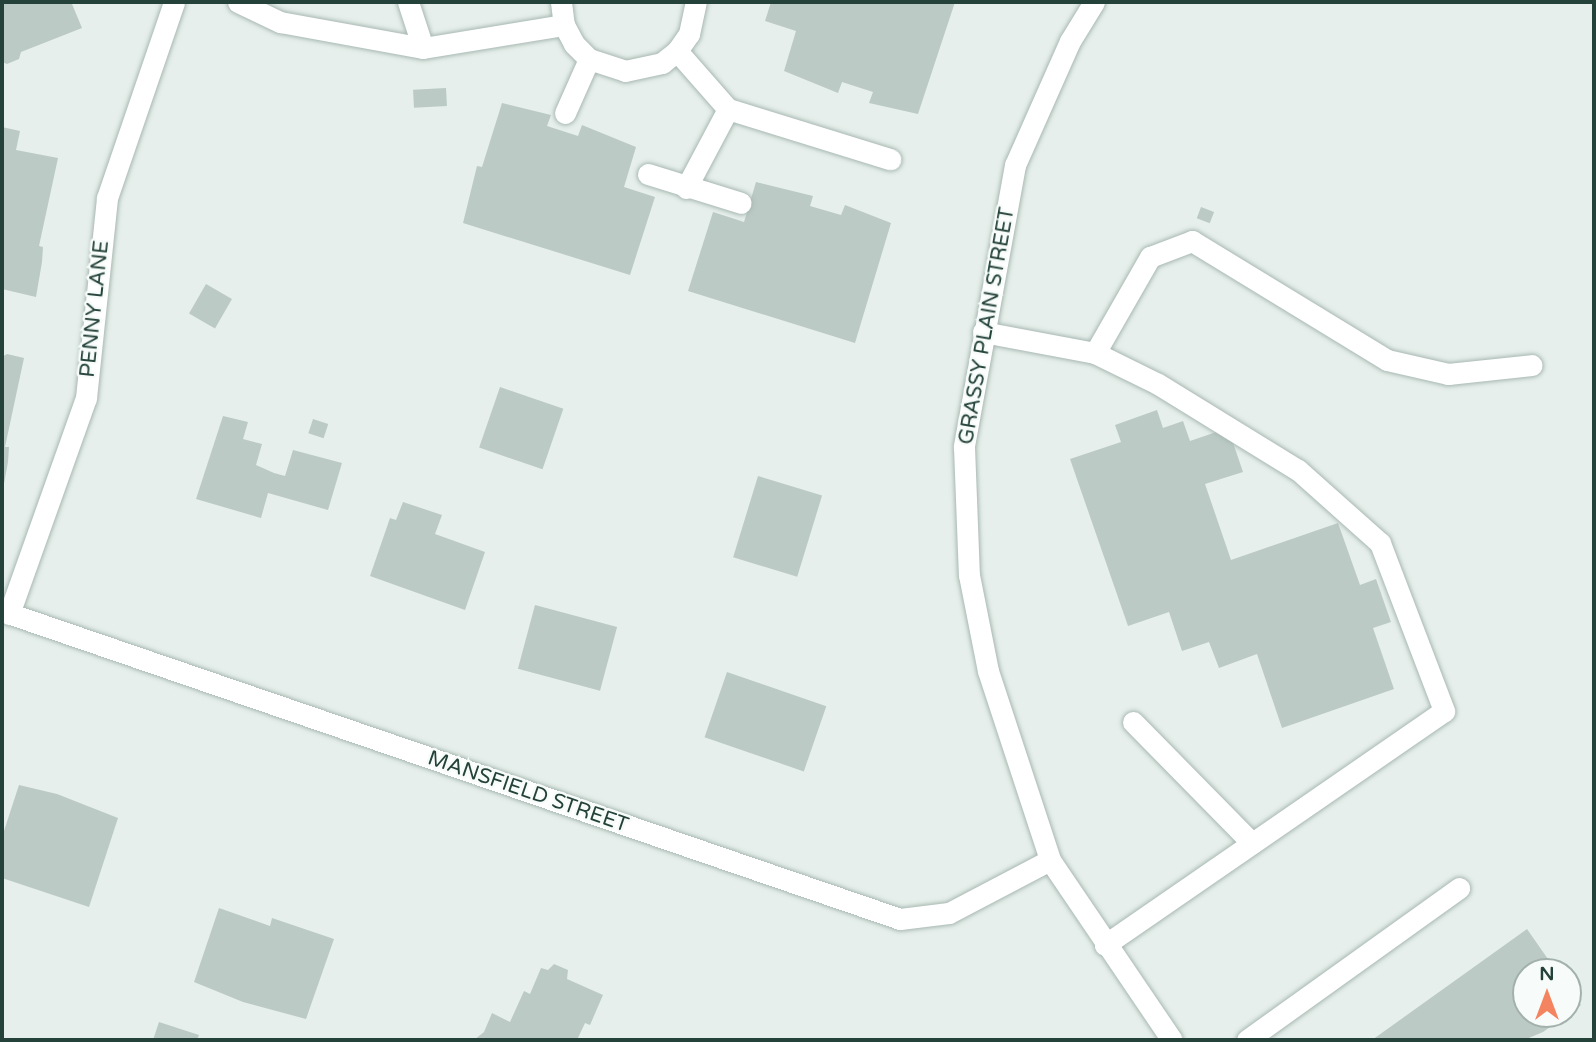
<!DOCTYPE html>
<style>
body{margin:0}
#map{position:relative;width:1596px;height:1042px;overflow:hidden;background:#e6efeb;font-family:"Varela Round",sans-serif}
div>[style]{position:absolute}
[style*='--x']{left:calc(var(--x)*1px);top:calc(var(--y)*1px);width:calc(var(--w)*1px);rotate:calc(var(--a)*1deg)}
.building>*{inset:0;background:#bbcac4;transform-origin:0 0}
.roads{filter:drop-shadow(0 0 2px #a8b8b2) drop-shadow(0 0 2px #a8b8b2)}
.lane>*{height:21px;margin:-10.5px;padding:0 10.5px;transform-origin:10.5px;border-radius:10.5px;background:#fff}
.street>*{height:21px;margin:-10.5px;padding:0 10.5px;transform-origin:10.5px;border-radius:10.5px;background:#fff}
.secondary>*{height:21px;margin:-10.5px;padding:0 10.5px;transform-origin:10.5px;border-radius:10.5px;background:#fff}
span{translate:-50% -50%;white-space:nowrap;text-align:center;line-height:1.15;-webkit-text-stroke:5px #f7fbf9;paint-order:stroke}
.street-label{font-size:21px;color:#24423a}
.frame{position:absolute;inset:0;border:4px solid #24423a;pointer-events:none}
.north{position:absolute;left:1512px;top:958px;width:70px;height:70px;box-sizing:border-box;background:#f7fbf9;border:2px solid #a3b1ad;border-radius:50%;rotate:0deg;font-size:19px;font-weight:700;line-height:28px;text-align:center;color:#24423a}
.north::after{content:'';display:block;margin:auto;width:24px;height:32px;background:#f4845f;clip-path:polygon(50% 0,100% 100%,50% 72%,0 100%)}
</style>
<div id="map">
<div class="building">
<div style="clip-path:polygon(2px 2px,76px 2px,72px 4px,82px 28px,21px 52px,19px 59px,7px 64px,2px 62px)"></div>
<div style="clip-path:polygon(771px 2px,955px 2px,918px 114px,869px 103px,873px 92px,842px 82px,838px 93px,784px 71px,796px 31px,765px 21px)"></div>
<div style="left:446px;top:88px;width:18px;height:33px;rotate:87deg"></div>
<div style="clip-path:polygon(502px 103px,551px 115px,547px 126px,578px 136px,582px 125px,636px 147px,624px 187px,655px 197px,630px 275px,463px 223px,477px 166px,482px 167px)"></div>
<div style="clip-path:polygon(2px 127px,20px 131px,16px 150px,58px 158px,39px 246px,43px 247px,42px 262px,36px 297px,2px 289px)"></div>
<div style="clip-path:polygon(756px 182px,813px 196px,810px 206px,841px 215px,845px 205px,891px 223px,855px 343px,688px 291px,713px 212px,744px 222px)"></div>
<div style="left:1201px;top:207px;width:14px;height:12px;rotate:21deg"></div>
<div style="left:206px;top:284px;width:30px;height:34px;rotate:30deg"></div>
<div style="clip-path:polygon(7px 354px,24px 358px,5px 447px,9px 447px,8px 462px,3px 489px,2px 357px)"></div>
<div style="left:500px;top:387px;width:67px;height:64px;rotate:19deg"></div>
<div style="clip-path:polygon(1157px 410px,1163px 428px,1183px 421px,1190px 441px,1228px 428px,1243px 472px,1205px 484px,1231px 560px,1338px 523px,1360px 585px,1376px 579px,1391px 622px,1373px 628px,1394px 689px,1282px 728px,1257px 654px,1219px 668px,1209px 642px,1182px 651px,1169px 612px,1128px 626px,1070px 459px,1121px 442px,1115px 425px)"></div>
<div style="clip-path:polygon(223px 416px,248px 422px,243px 439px,262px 444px,256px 465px,274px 473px,285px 476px,293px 450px,342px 463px,328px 510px,268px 493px,261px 518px,196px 499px)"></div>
<div style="left:313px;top:419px;width:16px;height:15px;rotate:18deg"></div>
<div style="left:758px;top:476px;width:67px;height:85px;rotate:17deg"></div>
<div style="clip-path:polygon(403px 502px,442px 515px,435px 534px,485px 552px,465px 610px,370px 576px,390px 518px,396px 520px)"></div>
<div style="left:535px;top:605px;width:85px;height:66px;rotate:15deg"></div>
<div style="left:727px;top:672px;width:105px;height:69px;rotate:19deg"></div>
<div style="clip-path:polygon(19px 785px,57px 794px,118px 818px,89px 907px,2px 878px,2px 837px)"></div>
<div style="clip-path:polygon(219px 908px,270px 926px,272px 918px,334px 939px,306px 1019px,243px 1002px,194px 982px)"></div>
<div style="clip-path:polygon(1527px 929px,1557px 972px,1526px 972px,1526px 1014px,1568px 1014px,1568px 987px,1581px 1005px,1543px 1032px,1524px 1040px,1372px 1040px)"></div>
<div style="clip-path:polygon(554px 964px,568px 970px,567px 979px,603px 995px,590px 1025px,585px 1023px,577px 1040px,474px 1040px,484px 1032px,492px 1013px,510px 1022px,524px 991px,530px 994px,541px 968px,548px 970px)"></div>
<div style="clip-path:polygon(159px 1022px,199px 1035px,197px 1040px,153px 1040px)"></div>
</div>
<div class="roads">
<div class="lane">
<div style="--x:408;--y:2;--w:48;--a:71.9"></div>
<div style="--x:677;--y:51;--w:77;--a:48.7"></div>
<div style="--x:728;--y:109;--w:170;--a:17.2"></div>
<div style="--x:565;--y:113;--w:59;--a:-66"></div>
<div style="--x:648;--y:174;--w:97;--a:17.3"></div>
<div style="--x:686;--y:188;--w:89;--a:-62"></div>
<div style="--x:983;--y:332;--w:114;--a:10.6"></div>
<div style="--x:1095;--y:353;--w:70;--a:26.2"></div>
<div style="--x:1158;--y:384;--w:164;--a:31.6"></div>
<div style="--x:1298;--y:470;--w:110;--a:41.7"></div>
<div style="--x:1380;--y:543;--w:180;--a:69.1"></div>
<div style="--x:1444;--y:711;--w:412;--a:145.4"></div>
<div style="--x:1095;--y:353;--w:111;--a:-60.2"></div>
<div style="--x:1150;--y:257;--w:45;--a:-20.9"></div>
<div style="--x:1192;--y:241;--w:228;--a:31.4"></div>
<div style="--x:1387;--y:360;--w:63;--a:12.9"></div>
<div style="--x:1448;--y:374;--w:84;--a:-6.1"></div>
<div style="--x:1133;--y:722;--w:170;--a:45.5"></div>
<div style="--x:1247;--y:1040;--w:261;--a:-35.6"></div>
</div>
<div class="street">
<div style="--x:238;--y:2;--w:47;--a:25.5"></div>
<div style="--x:280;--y:22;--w:145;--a:10.3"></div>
<div style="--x:423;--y:48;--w:143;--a:-9.3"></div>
<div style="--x:561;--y:2;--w:23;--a:83"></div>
<div style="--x:564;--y:25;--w:21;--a:62"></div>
<div style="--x:574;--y:44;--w:21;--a:45"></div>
<div style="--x:589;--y:59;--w:38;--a:18"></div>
<div style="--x:625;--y:71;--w:38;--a:-12"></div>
<div style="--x:662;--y:63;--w:19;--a:-39"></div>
<div style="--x:677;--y:51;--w:21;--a:-55"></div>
<div style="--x:689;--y:34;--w:33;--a:-78"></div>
<div style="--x:2;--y:611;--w:949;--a:18.93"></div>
<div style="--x:900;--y:919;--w:49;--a:-7"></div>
<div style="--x:949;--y:913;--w:114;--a:-27.7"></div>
<div style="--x:9;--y:614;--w:229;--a:-70.4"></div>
<div style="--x:86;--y:398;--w:201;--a:-84"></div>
<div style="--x:107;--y:198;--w:207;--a:-71.1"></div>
</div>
<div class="secondary">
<div style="--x:1094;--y:2;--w:46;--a:121.6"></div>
<div style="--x:1070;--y:41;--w:136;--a:113.9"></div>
<div style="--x:1015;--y:165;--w:287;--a:100.3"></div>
<div style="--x:964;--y:447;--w:128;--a:87.8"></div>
<div style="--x:969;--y:575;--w:98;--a:78.8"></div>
<div style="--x:988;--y:671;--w:199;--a:71.8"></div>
<div style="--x:1050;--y:860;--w:217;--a:55.9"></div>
</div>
</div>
<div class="street-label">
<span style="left:95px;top:309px;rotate:-84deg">PENNY LANE</span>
<span style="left:987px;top:326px;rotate:-80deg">GRASSY PLAIN STREET</span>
<span style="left:528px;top:792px;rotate:19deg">MANSFIELD STREET</span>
</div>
<div class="frame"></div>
<div class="north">N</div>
</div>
